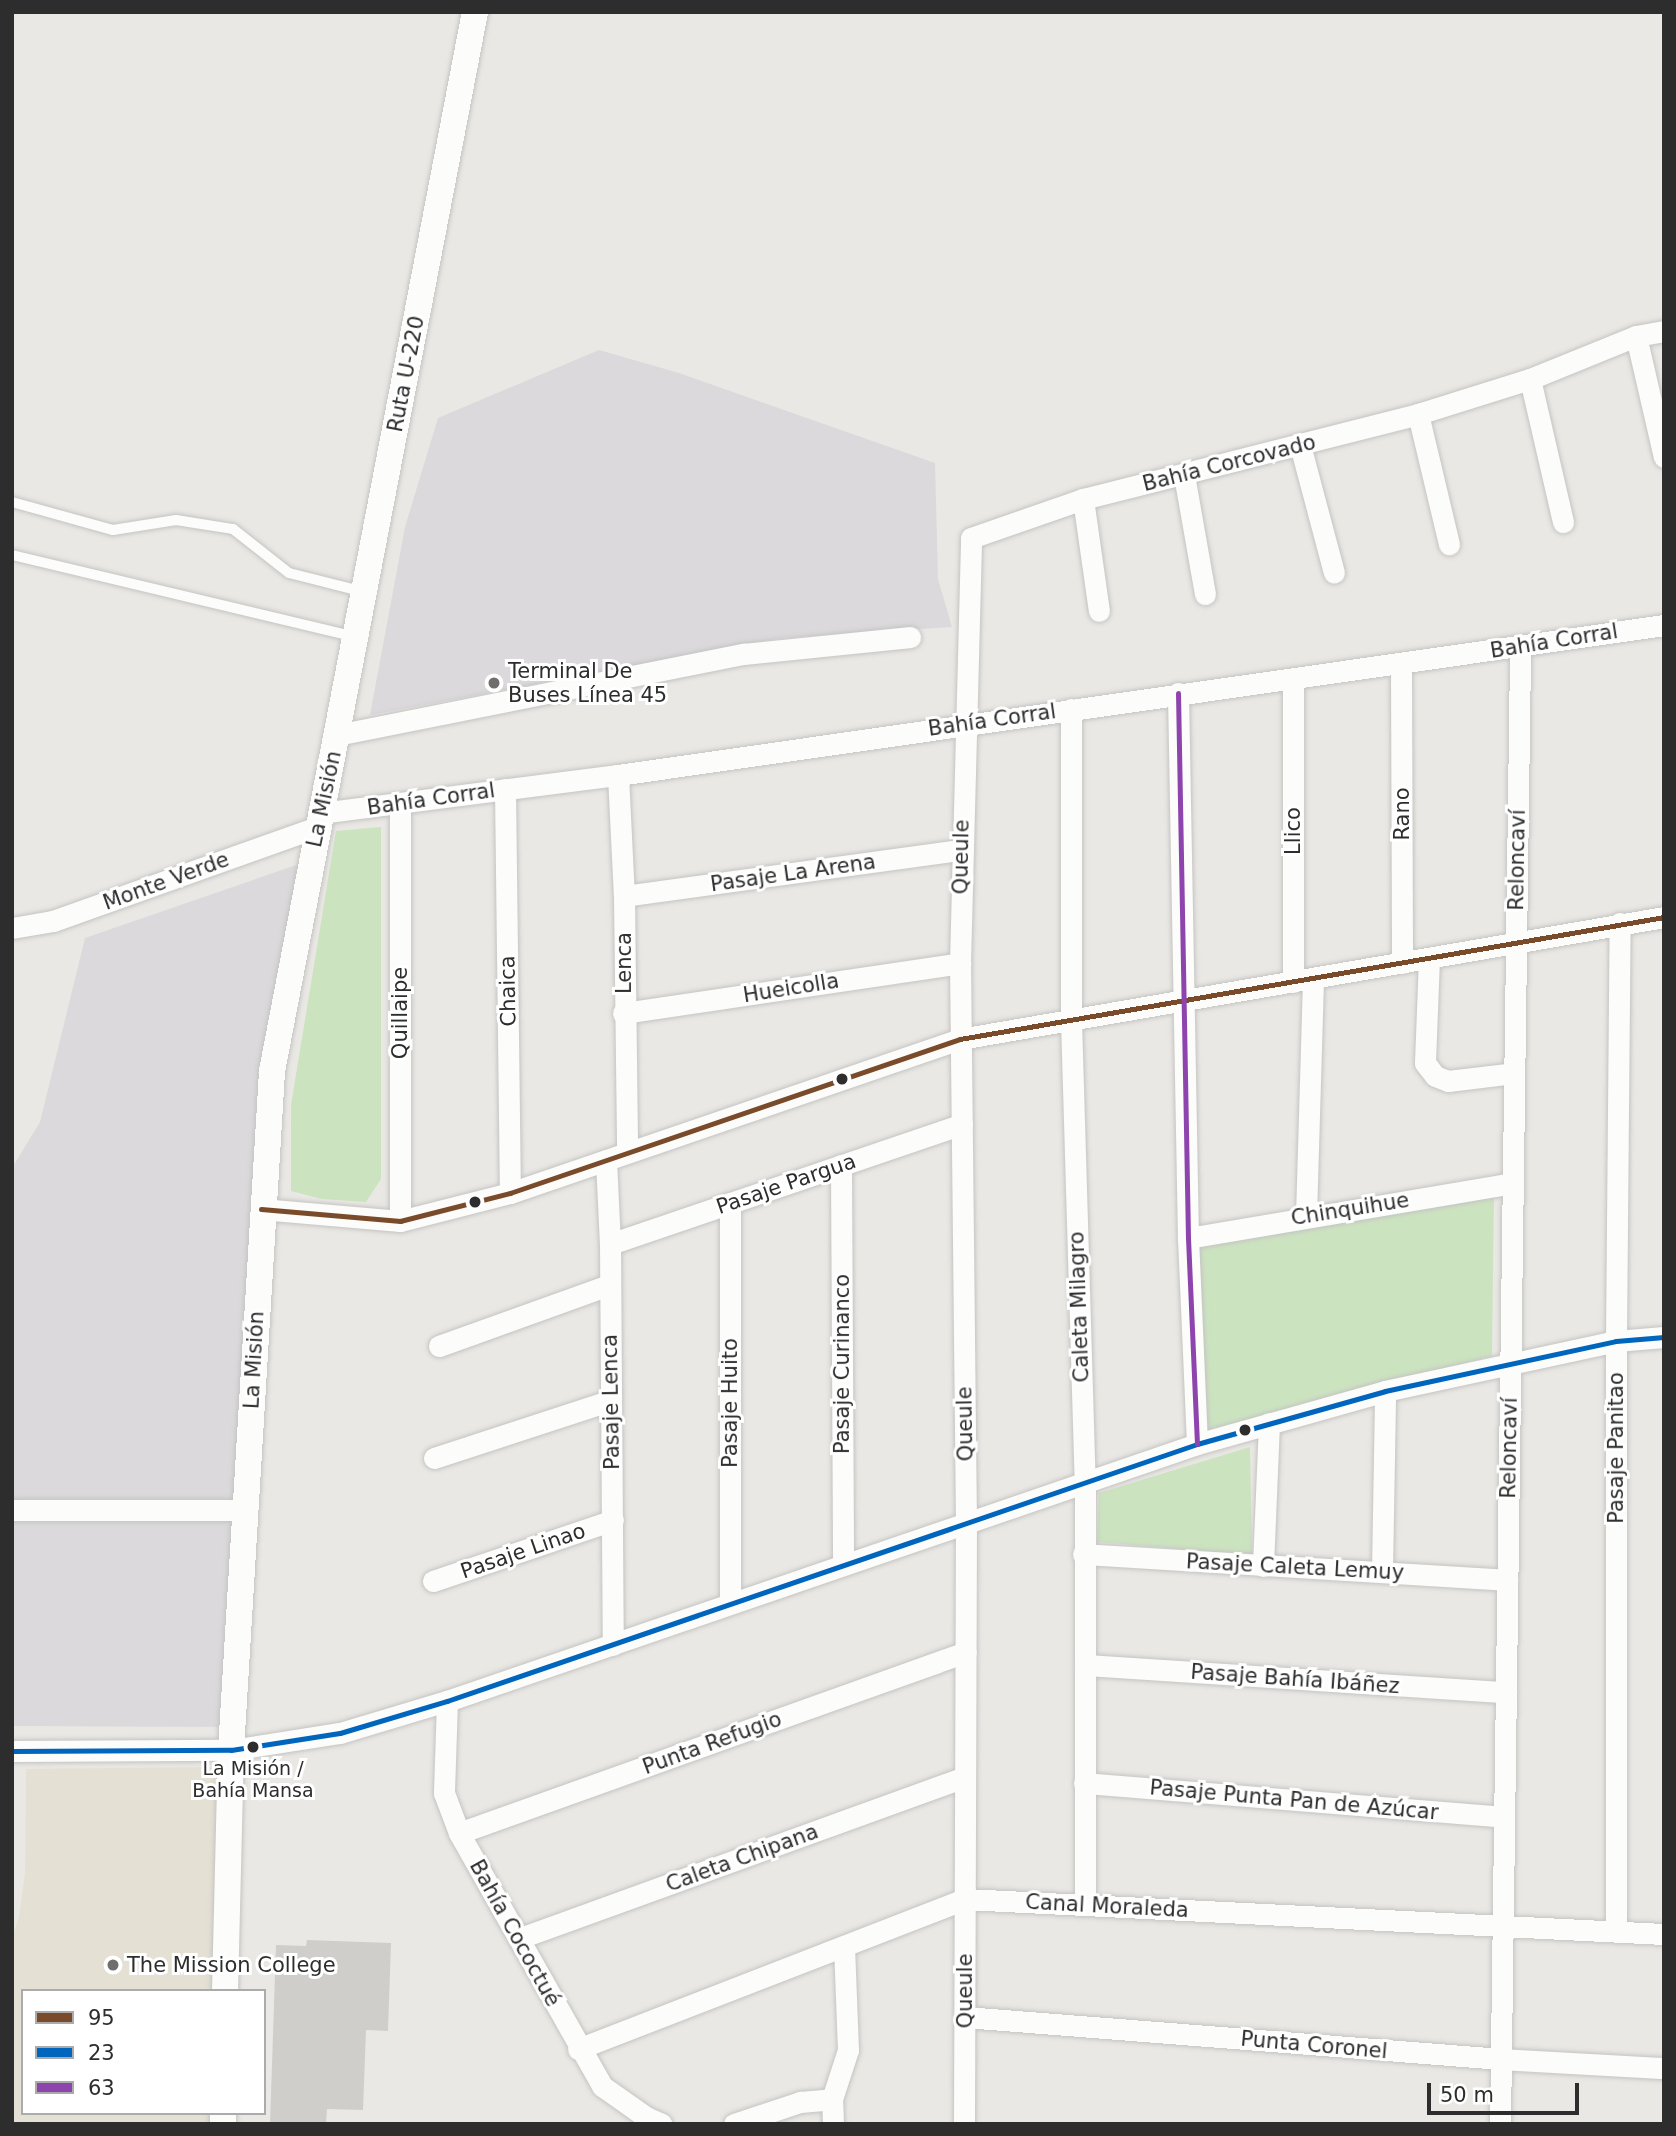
<!DOCTYPE html>
<meta charset="utf-8">
<style>
body{margin:0}
#map{position:relative;width:1676px;height:2136px;overflow:hidden;background:#eae8e4;font-family:"DejaVu Sans",sans-serif}
div>[style]{position:absolute}
[style*='--x']{left:calc(var(--x)*1px);top:calc(var(--y)*1px);width:calc(var(--w)*1px);rotate:calc(var(--a)*1deg)}
.industrial>*{inset:0;background:#dbd9db}
.education>*{inset:0;background:#e4e0d3}
.green>*{inset:0;background:#cce3c0}
.building>*{inset:0;background:#cfceca}
.roads{filter:drop-shadow(0 0 2px #c4c4c3) drop-shadow(0 0 2px #c4c4c3)}
.service>*{height:10px;margin:-5px;padding:0 5px;transform-origin:5px;border-radius:5px;background:#fcfcfb}
.minor>*{height:21px;margin:-10.5px;padding:0 10.5px;transform-origin:10.5px;border-radius:10.5px;background:#fcfcfb}
.tertiary>*{height:26px;margin:-13px;padding:0 13px;transform-origin:13px;border-radius:13px;background:#fcfcfb}
.bus-1>*{height:5px;margin:-2.5px;padding:0 2.5px;transform-origin:2.5px;border-radius:2.5px;background:#7a4b2a}
.bus-2>*{height:5px;margin:-2.5px;padding:0 2.5px;transform-origin:2.5px;border-radius:2.5px;background:#0065bd}
.bus-3>*{height:5px;margin:-2.5px;padding:0 2.5px;transform-origin:2.5px;border-radius:2.5px;background:#8e44ad}
.dots>*{width:19px;height:19px;translate:-50% -50%;box-sizing:border-box;border:4px solid #fff;border-radius:50%}
span{translate:-50% -50%;white-space:nowrap;text-align:center;line-height:1.15;-webkit-text-stroke:6px #fff;paint-order:stroke}
.bus-label{font-size:19px;color:#2d2d2d}
.street-label{font-size:21px;color:#2d2d2d}
.poi-label{font-size:21px;color:#2d2d2d}
.left{translate:0 -50%;text-align:left}
.frame{position:absolute;inset:0;border:14px solid #2d2d2d;pointer-events:none}
.legend{position:absolute;left:21px;top:1989px;width:245px;height:126px;box-sizing:border-box;background:#fff;border:2px solid #ababab;margin:0;padding:9px 12px;list-style:none;font-size:21px;color:#2d2d2d}
.legend li{display:flex;align-items:center;gap:14px;height:35px}
.legend b{width:35px;border:2px solid #ababab}
.scale{position:absolute;left:1427px;top:2083px;width:152px;height:32px;box-sizing:border-box;border:4px solid #2d2d2d;border-top:0;padding-left:9px;font-size:21px;line-height:24px;white-space:nowrap;color:#2d2d2d;-webkit-text-stroke:5px #fff;paint-order:stroke}
</style>
<div id="map">
<div class="industrial">
<div style="clip-path:polygon(599px 350px,679px 373px,935px 463px,938px 579px,952px 627px,781px 638px,370px 715px,405px 527px,438px 418px)"></div>
<div style="clip-path:polygon(302px 863px,225px 1727px,12px 1726px,12px 1168px,40px 1122px,85px 938px)"></div>
</div>
<div class="education">
<div style="clip-path:polygon(219px 1767px,213px 1991px,23px 1991px,23px 2113px,210px 2113px,210px 2124px,12px 2124px,12px 1938px,19px 1917px,25px 1873px,26px 1769px)"></div>
</div>
<div class="green">
<div style="clip-path:polygon(381px 827px,381px 1179px,366px 1202px,322px 1199px,291px 1191px,291px 1105px,336px 831px)"></div>
<div style="clip-path:polygon(1494px 1195px,1492px 1356px,1207px 1430px,1199px 1247px)"></div>
<div style="clip-path:polygon(1250px 1447px,1252px 1555px,1097px 1542px,1099px 1493px)"></div>
</div>
<div class="building">
<div style="clip-path:polygon(307px 1940px,391px 1943px,388px 2031px,366px 2030px,363px 2110px,327px 2109px,326px 2124px,270px 2124px,276px 1945px,306px 1946px)"></div>
</div>
<div class="roads">
<div class="service">
<div style="--x:12;--y:502;--w:105;--a:15.5"></div>
<div style="--x:113;--y:530;--w:64;--a:-9"></div>
<div style="--x:176;--y:520;--w:58;--a:9"></div>
<div style="--x:233;--y:529;--w:71;--a:38.2"></div>
<div style="--x:289;--y:573;--w:77;--a:14.2"></div>
<div style="--x:12;--y:555;--w:354;--a:13.4"></div>
</div>
<div class="minor">
<div style="--x:1636;--y:336;--w:124;--a:77"></div>
<div style="--x:1530;--y:379;--w:147;--a:77"></div>
<div style="--x:1418;--y:414;--w:134;--a:76.6"></div>
<div style="--x:1300;--y:445;--w:132;--a:75.1"></div>
<div style="--x:1184;--y:475;--w:121;--a:80"></div>
<div style="--x:1083;--y:499;--w:113;--a:81.9"></div>
<div style="--x:1401;--y:665;--w:298;--a:89.8"></div>
<div style="--x:1178;--y:693;--w:545;--a:88.95"></div>
<div style="--x:1188;--y:1238;--w:206;--a:87.5"></div>
<div style="--x:1071;--y:709;--w:311;--a:90"></div>
<div style="--x:1071;--y:1020;--w:464;--a:88.3"></div>
<div style="--x:1085;--y:1484;--w:420;--a:90"></div>
<div style="--x:337;--y:735;--w:415;--a:-11.3"></div>
<div style="--x:744;--y:654;--w:167;--a:-5.8"></div>
<div style="--x:618;--y:775;--w:121;--a:87.2"></div>
<div style="--x:624;--y:896;--w:255;--a:89.3"></div>
<div style="--x:505;--y:789;--w:404;--a:89.3"></div>
<div style="--x:400;--y:804;--w:417;--a:90"></div>
<div style="--x:320;--y:813;--w:300;--a:-7.3"></div>
<div style="--x:618;--y:775;--w:1057;--a:-8.16"></div>
<div style="--x:624;--y:896;--w:340;--a:-7.8"></div>
<div style="--x:12;--y:928;--w:42;--a:-9.7"></div>
<div style="--x:53;--y:921;--w:280;--a:-19.6"></div>
<div style="--x:1429;--y:958;--w:105;--a:92.2"></div>
<div style="--x:1425;--y:1063;--w:16;--a:52"></div>
<div style="--x:1435;--y:1076;--w:14;--a:21"></div>
<div style="--x:1448;--y:1081;--w:66;--a:-6.9"></div>
<div style="--x:1293;--y:982;--w:303;--a:-90"></div>
<div style="--x:623;--y:1013;--w:341;--a:-8.4"></div>
<div style="--x:606;--y:1160;--w:84;--a:87.3"></div>
<div style="--x:610;--y:1244;--w:401;--a:89.6"></div>
<div style="--x:841;--y:1165;--w:399;--a:89.7"></div>
<div style="--x:730;--y:1203;--w:400;--a:90"></div>
<div style="--x:261;--y:1209;--w:140;--a:4.9"></div>
<div style="--x:400;--y:1221;--w:114;--a:-14.3"></div>
<div style="--x:510;--y:1193;--w:476;--a:-18.9"></div>
<div style="--x:960;--y:1039;--w:714;--a:-9.83"></div>
<div style="--x:1306;--y:1216;--w:238;--a:-88.3"></div>
<div style="--x:1188;--y:1238;--w:329;--a:-9.6"></div>
<div style="--x:610;--y:1244;--w:372;--a:-18.8"></div>
<div style="--x:439;--y:1346;--w:180;--a:-19.8"></div>
<div style="--x:434;--y:1458;--w:186;--a:-18.1"></div>
<div style="--x:12;--y:1510;--w:234;--a:0"></div>
<div style="--x:1083;--y:1554;--w:425;--a:3.5"></div>
<div style="--x:1263;--y:1566;--w:143;--a:-87.6"></div>
<div style="--x:1382;--y:1571;--w:180;--a:-89"></div>
<div style="--x:433;--y:1581;--w:190;--a:-18.7"></div>
<div style="--x:1085;--y:1665;--w:422;--a:3.7"></div>
<div style="--x:447;--y:1701;--w:92;--a:91.9"></div>
<div style="--x:444;--y:1793;--w:43;--a:69.4"></div>
<div style="--x:459;--y:1833;--w:291;--a:60.5"></div>
<div style="--x:602;--y:2086;--w:54;--a:35.2"></div>
<div style="--x:646;--y:2117;--w:17;--a:24"></div>
<div style="--x:12;--y:1751;--w:219;--a:-0.3"></div>
<div style="--x:231;--y:1750;--w:110;--a:-8.9"></div>
<div style="--x:340;--y:1733;--w:112;--a:-16.7"></div>
<div style="--x:447;--y:1701;--w:793;--a:-18.91"></div>
<div style="--x:1197;--y:1444;--w:195;--a:-15.7"></div>
<div style="--x:1385;--y:1391;--w:236;--a:-12.2"></div>
<div style="--x:1616;--y:1341;--w:48;--a:-4.8"></div>
<div style="--x:1084;--y:1783;--w:421;--a:4.6"></div>
<div style="--x:459;--y:1833;--w:538;--a:-19.65"></div>
<div style="--x:1616;--y:1931;--w:590;--a:-90"></div>
<div style="--x:1616;--y:1341;--w:418;--a:-89.5"></div>
<div style="--x:520;--y:1938;--w:473;--a:-19.9"></div>
<div style="--x:965;--y:2017;--w:538;--a:4.48"></div>
<div style="--x:1501;--y:2059;--w:163;--a:3.2"></div>
<div style="--x:578;--y:2049;--w:415;--a:-21.2"></div>
<div style="--x:965;--y:1899;--w:700;--a:2.87"></div>
<div style="--x:734;--y:2124;--w:70;--a:-18.4"></div>
<div style="--x:800;--y:2102;--w:32;--a:-5"></div>
<div style="--x:833;--y:2124;--w:25;--a:-92"></div>
<div style="--x:832;--y:2099;--w:52;--a:-71.9"></div>
<div style="--x:848;--y:2050;--w:104;--a:-92.2"></div>
<div style="--x:964;--y:2124;--w:601;--a:-89.81"></div>
<div style="--x:966;--y:1523;--w:560;--a:-90.61"></div>
<div style="--x:960;--y:963;--w:425;--a:-88.5"></div>
<div style="--x:971;--y:538;--w:119;--a:-19.2"></div>
<div style="--x:1083;--y:499;--w:346;--a:-14.2"></div>
<div style="--x:1418;--y:414;--w:117;--a:-17.4"></div>
<div style="--x:1530;--y:379;--w:114;--a:-22.1"></div>
<div style="--x:1636;--y:336;--w:28;--a:-10"></div>
<div style="--x:1500;--y:2124;--w:1478;--a:-89.22"></div>
</div>
<div class="tertiary">
<div style="--x:225;--y:1991;--w:241;--a:-88.6"></div>
<div style="--x:231;--y:1750;--w:680;--a:-86.54"></div>
<div style="--x:272;--y:1071;--w:1078;--a:-79.15"></div>
<div style="--x:223;--y:2124;--w:11;--a:-90"></div>
</div>
</div>
<div class="bus-1">
<div style="--x:261;--y:1209;--w:140;--a:4.9"></div>
<div style="--x:400;--y:1221;--w:114;--a:-14.3"></div>
<div style="--x:510;--y:1193;--w:476;--a:-18.9"></div>
<div style="--x:960;--y:1039;--w:714;--a:-9.83"></div>
</div>
<div class="bus-2">
<div style="--x:12;--y:1751;--w:219;--a:-0.3"></div>
<div style="--x:231;--y:1750;--w:110;--a:-8.9"></div>
<div style="--x:340;--y:1733;--w:112;--a:-16.7"></div>
<div style="--x:447;--y:1701;--w:793;--a:-18.91"></div>
<div style="--x:1197;--y:1444;--w:195;--a:-15.7"></div>
<div style="--x:1385;--y:1391;--w:236;--a:-12.2"></div>
<div style="--x:1616;--y:1341;--w:48;--a:-4.8"></div>
</div>
<div class="bus-3">
<div style="--x:1178;--y:693;--w:545;--a:88.95"></div>
<div style="--x:1188;--y:1238;--w:206;--a:87.5"></div>
</div>
<div class="dots">
<div style="left:494px;top:683px;background:#6f6e6d"></div>
<div style="left:842px;top:1079px;background:#2d2d2d"></div>
<div style="left:475px;top:1202px;background:#2d2d2d"></div>
<div style="left:1245px;top:1430px;background:#2d2d2d"></div>
<div style="left:253px;top:1747px;background:#2d2d2d"></div>
<div style="left:113px;top:1965px;background:#6f6e6d"></div>
</div>
<div class="bus-label">
<span style="left:253px;top:1780px">La Misión /<br>Bahía Mansa</span>
</div>
<div class="street-label">
<span style="left:406px;top:374px;rotate:-79deg">Ruta U-220</span>
<span style="left:1229px;top:463px;rotate:-14deg">Bahía Corcovado</span>
<span style="left:1554px;top:641px;rotate:-9deg">Bahía Corral</span>
<span style="left:992px;top:720px;rotate:-8deg">Bahía Corral</span>
<span style="left:324px;top:799px;rotate:-78deg">La Misión</span>
<span style="left:431px;top:799px;rotate:-8deg">Bahía Corral</span>
<span style="left:1402px;top:814px;rotate:-90deg">Rano</span>
<span style="left:1293px;top:831px;rotate:-90deg">Llico</span>
<span style="left:961px;top:857px;rotate:-89deg">Queule</span>
<span style="left:1517px;top:860px;rotate:-89deg">Reloncaví</span>
<span style="left:793px;top:873px;rotate:-8deg">Pasaje La Arena</span>
<span style="left:166px;top:881px;rotate:-20deg">Monte Verde</span>
<span style="left:624px;top:963px;rotate:-90deg">Lenca</span>
<span style="left:791px;top:988px;rotate:-9deg">Hueicolla</span>
<span style="left:508px;top:991px;rotate:-91deg">Chaica</span>
<span style="left:400px;top:1013px;rotate:-90deg">Quillaipe</span>
<span style="left:786px;top:1184px;rotate:-19deg">Pasaje Pargua</span>
<span style="left:1350px;top:1209px;rotate:-9deg">Chinquihue</span>
<span style="left:1079px;top:1307px;rotate:-92deg">Caleta Milagro</span>
<span style="left:254px;top:1360px;rotate:-87deg">La Misión</span>
<span style="left:842px;top:1364px;rotate:-90deg">Pasaje Curinanco</span>
<span style="left:611px;top:1402px;rotate:-91deg">Pasaje Lenca</span>
<span style="left:730px;top:1403px;rotate:-90deg">Pasaje Huito</span>
<span style="left:965px;top:1424px;rotate:-91deg">Queule</span>
<span style="left:1509px;top:1448px;rotate:-89deg">Reloncaví</span>
<span style="left:1616px;top:1448px;rotate:-90deg">Pasaje Panitao</span>
<span style="left:523px;top:1551px;rotate:-19deg">Pasaje Linao</span>
<span style="left:1295px;top:1567px;rotate:3deg">Pasaje Caleta Lemuy</span>
<span style="left:1295px;top:1679px;rotate:4deg">Pasaje Bahía Ibáñez</span>
<span style="left:712px;top:1743px;rotate:-20deg">Punta Refugio</span>
<span style="left:1294px;top:1800px;rotate:5deg">Pasaje Punta Pan de Azúcar</span>
<span style="left:742px;top:1858px;rotate:-20deg">Caleta Chipana</span>
<span style="left:1107px;top:1906px;rotate:3deg">Canal Moraleda</span>
<span style="left:515px;top:1933px;rotate:61deg">Bahía Cococtué</span>
<span style="left:965px;top:1991px;rotate:-90deg">Queule</span>
<span style="left:1314px;top:2045px;rotate:5deg">Punta Coronel</span>
</div>
<div class="poi-label">
<span class="left" style="left:508px;top:683px">Terminal De<br>Buses Línea 45</span>
<span class="left" style="left:127px;top:1965px">The Mission College</span>
</div>
<div class="frame"></div>
<ul class="legend">
<li><b style="height:9px;background:#7a4b2a"></b>95</li>
<li><b style="height:9px;background:#0065bd"></b>23</li>
<li><b style="height:9px;background:#8e44ad"></b>63</li>
</ul>
<div class="scale">50 m</div>
</div>
